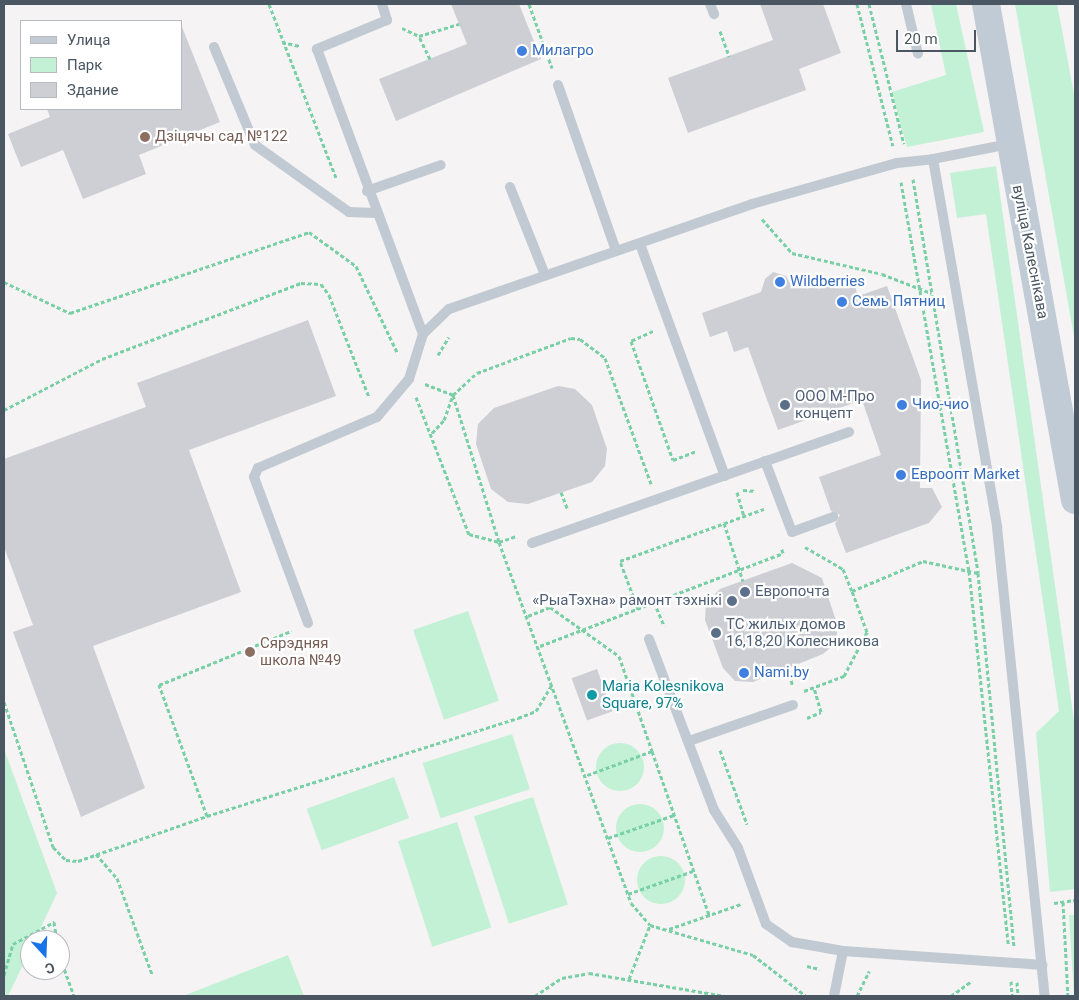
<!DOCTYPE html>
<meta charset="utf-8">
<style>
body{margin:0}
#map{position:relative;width:1079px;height:1000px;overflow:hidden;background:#f5f3f3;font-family:Roboto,sans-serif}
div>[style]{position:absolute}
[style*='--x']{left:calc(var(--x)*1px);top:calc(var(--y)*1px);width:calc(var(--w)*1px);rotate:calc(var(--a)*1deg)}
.green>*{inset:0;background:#c3f1d5;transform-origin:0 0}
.round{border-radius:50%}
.building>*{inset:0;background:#cdcfd5;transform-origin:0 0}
.path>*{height:3px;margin-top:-1.5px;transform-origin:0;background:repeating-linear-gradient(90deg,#7ad0a6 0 4px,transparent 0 6.5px)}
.service>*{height:10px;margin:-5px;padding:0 5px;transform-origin:5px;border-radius:5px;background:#c1cad2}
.secondary>*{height:28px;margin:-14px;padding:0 14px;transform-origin:14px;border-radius:14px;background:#c1cbd6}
.dots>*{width:14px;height:14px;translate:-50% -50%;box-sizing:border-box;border:2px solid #fff;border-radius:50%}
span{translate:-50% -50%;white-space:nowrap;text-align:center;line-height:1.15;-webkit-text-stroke:4.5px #fff;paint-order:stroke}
.shop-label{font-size:15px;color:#366cbe}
.left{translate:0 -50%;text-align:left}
.education-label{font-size:15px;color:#785e54}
.street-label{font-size:15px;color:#4a5661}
.service-label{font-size:15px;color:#4e5e75}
.right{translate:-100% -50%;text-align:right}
.culture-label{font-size:15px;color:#0d838f}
.frame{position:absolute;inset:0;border:5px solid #4a5661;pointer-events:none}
.legend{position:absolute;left:20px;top:20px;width:162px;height:90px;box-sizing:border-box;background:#fff;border:1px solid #b7bbc0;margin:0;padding:6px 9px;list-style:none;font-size:15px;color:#4a5661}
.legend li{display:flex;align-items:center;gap:10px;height:25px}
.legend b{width:25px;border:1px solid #b7bbc0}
.north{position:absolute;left:20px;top:930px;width:50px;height:50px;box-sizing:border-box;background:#fff;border:1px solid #b7bbc0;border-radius:50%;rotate:160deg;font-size:14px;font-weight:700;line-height:20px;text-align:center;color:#4a5661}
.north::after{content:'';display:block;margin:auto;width:18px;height:22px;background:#1a73e8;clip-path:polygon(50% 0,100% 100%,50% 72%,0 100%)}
.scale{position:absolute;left:896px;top:30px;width:80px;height:22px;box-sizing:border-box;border:2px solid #4a5661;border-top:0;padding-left:6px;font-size:15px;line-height:18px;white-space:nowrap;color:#4a5661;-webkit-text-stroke:4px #fff;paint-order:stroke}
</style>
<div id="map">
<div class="green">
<div style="clip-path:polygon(931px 4px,956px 4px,984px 132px,907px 147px,892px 92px,946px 75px)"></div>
<div style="clip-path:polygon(1015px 4px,1057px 4px,1075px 99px,1075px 342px)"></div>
<div style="clip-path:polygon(996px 166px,1075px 728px,1075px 889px,1050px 892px,1036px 733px,1059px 711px,986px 214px,957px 218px,950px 173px)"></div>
<div style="left:468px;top:611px;width:95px;height:58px;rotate:71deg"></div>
<div style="left:512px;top:734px;width:58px;height:94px;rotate:72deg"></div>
<div class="round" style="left:596px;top:743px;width:48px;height:48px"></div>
<div style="clip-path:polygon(4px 749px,57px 893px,35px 940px,30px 940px,30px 950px,8px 996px,4px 996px)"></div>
<div style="left:394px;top:777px;width:44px;height:93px;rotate:70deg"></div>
<div style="left:533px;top:797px;width:113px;height:62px;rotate:72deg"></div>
<div class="round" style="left:616px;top:804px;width:48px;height:48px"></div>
<div style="left:457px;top:822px;width:111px;height:62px;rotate:72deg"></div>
<div class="round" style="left:637px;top:856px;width:48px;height:48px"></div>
<div style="clip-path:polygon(1069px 915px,1075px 915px,1075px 996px,1074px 996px)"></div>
<div style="clip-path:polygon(288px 955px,304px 996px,183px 996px)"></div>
</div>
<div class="building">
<div style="clip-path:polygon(451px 4px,519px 4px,541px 59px,396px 121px,379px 79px,467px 44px)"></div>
<div style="clip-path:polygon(760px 4px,823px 4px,841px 53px,799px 69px,806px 90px,688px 133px,668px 78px,773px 40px)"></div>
<div style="clip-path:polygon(182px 27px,220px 122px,139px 155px,146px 174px,83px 199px,63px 150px,21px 167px,8px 134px,50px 117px,47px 109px,181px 109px)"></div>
<div style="clip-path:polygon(773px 272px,786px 276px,791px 285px,821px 278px,854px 284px,858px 296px,887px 286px,921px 380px,920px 488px,932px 488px,942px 507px,929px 523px,846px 553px,835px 524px,840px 515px,831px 511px,819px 477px,881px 455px,862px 400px,778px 430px,748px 347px,734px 352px,727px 331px,710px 337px,702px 313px,761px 292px,765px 279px)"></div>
<div style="clip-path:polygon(308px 320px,336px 396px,189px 450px,241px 592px,93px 646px,145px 788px,81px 817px,13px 632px,33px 625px,4px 547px,4px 459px,146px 407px,137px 383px)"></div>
<div style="clip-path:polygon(558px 386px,575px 389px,592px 405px,607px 449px,605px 466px,592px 482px,528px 504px,508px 502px,491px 489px,476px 444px,478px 424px,494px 408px)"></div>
<div style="clip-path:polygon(792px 563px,822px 578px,838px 627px,835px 644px,823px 654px,753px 682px,735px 681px,723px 668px,705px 620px,706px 603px,720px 589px)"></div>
<div style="left:597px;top:669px;width:45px;height:27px;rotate:70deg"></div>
</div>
<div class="path">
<div style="--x:269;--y:4;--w:186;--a:68.9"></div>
<div style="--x:529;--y:4;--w:68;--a:70.2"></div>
<div style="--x:857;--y:4;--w:146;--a:75.8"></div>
<div style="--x:869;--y:4;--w:144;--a:76"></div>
<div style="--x:402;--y:28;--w:19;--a:25"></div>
<div style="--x:720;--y:31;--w:27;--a:70"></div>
<div style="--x:282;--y:42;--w:18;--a:13"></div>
<div style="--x:430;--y:59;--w:25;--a:-116"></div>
<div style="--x:419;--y:36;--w:42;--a:-16.7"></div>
<div style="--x:913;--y:179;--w:399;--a:80.6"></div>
<div style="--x:978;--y:573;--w:375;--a:84.5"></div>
<div style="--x:901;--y:182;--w:395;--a:80.1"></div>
<div style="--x:969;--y:571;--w:376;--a:84"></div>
<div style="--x:762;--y:219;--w:45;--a:48.6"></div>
<div style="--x:792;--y:253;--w:92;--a:13.1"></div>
<div style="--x:882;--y:274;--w:53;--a:21.2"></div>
<div style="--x:4;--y:282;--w:73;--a:25.2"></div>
<div style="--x:70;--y:313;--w:252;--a:-18.7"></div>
<div style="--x:309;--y:232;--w:58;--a:35.9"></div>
<div style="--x:356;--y:266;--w:95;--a:64.5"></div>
<div style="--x:653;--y:331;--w:24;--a:156"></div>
<div style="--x:631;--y:341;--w:126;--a:70.6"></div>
<div style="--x:673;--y:460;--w:25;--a:-21"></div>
<div style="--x:438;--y:355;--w:21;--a:-59"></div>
<div style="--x:425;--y:384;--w:30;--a:21"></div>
<div style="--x:453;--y:395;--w:154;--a:72.6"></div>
<div style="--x:499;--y:542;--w:18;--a:-19"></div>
<div style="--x:416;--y:397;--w:147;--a:68.9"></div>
<div style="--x:469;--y:534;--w:31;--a:15"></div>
<div style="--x:499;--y:542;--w:384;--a:69.9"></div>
<div style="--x:631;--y:903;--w:29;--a:49"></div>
<div style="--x:650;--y:925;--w:107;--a:16.2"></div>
<div style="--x:753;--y:955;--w:67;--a:37.7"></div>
<div style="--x:840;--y:408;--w:8;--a:67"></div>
<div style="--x:4;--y:410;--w:110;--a:-27.5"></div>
<div style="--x:102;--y:359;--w:213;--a:-20.9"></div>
<div style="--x:301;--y:283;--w:20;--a:3"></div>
<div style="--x:321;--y:284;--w:14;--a:54"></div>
<div style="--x:329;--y:295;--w:110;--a:68.6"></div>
<div style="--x:432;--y:433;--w:18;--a:-47"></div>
<div style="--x:444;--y:420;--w:27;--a:-70"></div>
<div style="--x:453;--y:395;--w:33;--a:-43"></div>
<div style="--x:477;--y:373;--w:100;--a:-20.4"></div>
<div style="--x:571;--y:338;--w:9;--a:6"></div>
<div style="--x:580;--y:339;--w:31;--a:37"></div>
<div style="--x:605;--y:358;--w:134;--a:69.9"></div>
<div style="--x:743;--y:490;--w:13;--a:4"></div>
<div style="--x:561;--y:492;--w:19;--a:69"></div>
<div style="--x:737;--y:492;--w:25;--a:74"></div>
<div style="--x:724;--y:523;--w:61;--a:71.9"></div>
<div style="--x:805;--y:547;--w:44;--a:30.1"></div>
<div style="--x:843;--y:569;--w:24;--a:68"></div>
<div style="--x:654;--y:602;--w:26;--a:67"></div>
<div style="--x:638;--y:609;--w:51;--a:-110.6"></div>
<div style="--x:620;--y:561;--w:153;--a:-19.9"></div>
<div style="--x:528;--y:616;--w:24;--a:-22"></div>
<div style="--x:550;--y:607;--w:85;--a:35.4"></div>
<div style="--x:619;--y:656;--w:101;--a:70.8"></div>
<div style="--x:652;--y:751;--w:72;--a:159.5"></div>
<div style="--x:540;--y:646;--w:260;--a:-20.9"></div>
<div style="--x:783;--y:553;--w:6;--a:-108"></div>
<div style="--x:787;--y:668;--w:19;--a:72"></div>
<div style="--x:804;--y:691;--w:43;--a:-20.6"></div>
<div style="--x:844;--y:676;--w:50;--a:-62.4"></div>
<div style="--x:867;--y:632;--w:44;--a:-110.1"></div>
<div style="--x:852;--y:591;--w:77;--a:-22.9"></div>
<div style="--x:923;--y:561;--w:56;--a:12.3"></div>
<div style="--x:4;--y:702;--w:153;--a:71.3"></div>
<div style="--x:53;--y:847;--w:18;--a:45"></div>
<div style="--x:66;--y:860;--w:12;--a:5"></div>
<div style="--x:78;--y:861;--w:137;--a:-19.2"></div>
<div style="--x:207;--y:816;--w:140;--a:-110.1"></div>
<div style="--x:159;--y:685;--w:143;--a:-22.2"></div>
<div style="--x:807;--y:718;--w:15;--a:-23"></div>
<div style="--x:821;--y:712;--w:25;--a:-106"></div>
<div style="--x:720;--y:750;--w:79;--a:70"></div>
<div style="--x:652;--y:751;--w:174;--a:70.8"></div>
<div style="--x:207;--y:816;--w:326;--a:-17.5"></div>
<div style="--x:518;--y:718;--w:19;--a:-21"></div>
<div style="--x:536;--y:711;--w:31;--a:-59"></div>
<div style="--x:608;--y:838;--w:70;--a:-19.2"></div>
<div style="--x:96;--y:854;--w:32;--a:49"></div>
<div style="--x:117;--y:878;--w:102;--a:70"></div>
<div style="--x:628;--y:894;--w:69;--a:-19.5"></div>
<div style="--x:1063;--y:902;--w:94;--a:87"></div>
<div style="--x:1054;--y:903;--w:21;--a:-8"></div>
<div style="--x:669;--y:929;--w:76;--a:-19.1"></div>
<div style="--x:60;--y:957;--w:41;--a:70.3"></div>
<div style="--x:807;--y:966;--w:13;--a:13"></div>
<div style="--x:4;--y:975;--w:32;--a:-74"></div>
<div style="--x:13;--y:944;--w:47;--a:-28.2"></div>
<div style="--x:54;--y:922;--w:18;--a:81"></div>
<div style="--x:629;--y:979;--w:58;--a:-68.7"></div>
<div style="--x:1011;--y:981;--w:15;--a:86"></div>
<div style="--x:1017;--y:982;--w:14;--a:86"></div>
<div style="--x:535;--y:996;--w:32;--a:-34"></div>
<div style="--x:562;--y:978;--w:27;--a:-10"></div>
<div style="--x:589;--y:973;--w:138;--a:9.6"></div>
<div style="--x:857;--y:996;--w:28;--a:-64"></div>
<div style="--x:951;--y:996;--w:26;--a:-36"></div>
</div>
<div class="service">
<div style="--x:382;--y:4;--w:17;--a:73"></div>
<div style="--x:387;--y:20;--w:76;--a:157.5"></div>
<div style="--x:317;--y:49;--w:304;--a:69.6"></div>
<div style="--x:710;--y:4;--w:11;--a:68"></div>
<div style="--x:906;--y:4;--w:51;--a:76.5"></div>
<div style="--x:214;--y:47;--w:106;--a:67.3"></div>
<div style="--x:255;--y:145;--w:115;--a:35.5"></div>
<div style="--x:349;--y:212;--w:26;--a:2"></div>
<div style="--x:558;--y:85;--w:176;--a:70.7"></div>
<div style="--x:1009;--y:144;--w:77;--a:168.8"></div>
<div style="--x:933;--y:159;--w:374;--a:80.1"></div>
<div style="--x:997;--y:527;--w:471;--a:84.2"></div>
<div style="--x:510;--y:187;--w:95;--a:68.3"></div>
<div style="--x:367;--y:191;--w:78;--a:-19.4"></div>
<div style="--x:640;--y:244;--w:247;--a:69.9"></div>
<div style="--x:765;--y:461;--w:76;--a:69.2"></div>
<div style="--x:792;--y:532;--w:44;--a:-20.1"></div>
<div style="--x:532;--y:543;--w:336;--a:-19.3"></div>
<div style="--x:308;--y:623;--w:156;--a:-110.3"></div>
<div style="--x:254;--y:477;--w:10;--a:-66"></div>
<div style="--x:258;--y:468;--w:129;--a:-23.2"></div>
<div style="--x:377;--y:417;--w:50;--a:-49.9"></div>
<div style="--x:409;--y:379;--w:47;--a:-72.7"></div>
<div style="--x:423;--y:334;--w:36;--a:-44"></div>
<div style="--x:449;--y:309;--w:321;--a:-19.1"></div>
<div style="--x:752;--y:204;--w:151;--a:-15.8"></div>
<div style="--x:897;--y:163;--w:36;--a:-6"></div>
<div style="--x:649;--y:639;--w:183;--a:69.2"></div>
<div style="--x:714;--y:810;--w:45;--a:57.7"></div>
<div style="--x:738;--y:848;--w:81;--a:69.8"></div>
<div style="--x:766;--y:924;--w:32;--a:35"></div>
<div style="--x:792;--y:942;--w:52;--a:10"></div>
<div style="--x:843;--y:951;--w:200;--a:4"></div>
<div style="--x:689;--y:741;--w:110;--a:-19.1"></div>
<div style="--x:834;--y:996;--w:46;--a:-78.7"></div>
</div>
<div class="secondary">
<div style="--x:986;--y:4;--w:504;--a:79.83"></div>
</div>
<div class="dots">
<div style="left:522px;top:51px;background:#3f7fe0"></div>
<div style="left:145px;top:137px;background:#8d6e63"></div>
<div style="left:780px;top:282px;background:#3f7fe0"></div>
<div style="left:842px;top:302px;background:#3f7fe0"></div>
<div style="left:785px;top:405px;background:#5c6f8a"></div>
<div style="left:902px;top:405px;background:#3f7fe0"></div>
<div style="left:901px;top:475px;background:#3f7fe0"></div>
<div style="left:745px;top:592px;background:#5c6f8a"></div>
<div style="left:732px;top:601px;background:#5c6f8a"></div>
<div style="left:716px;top:633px;background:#5c6f8a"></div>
<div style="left:250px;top:652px;background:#8d6e63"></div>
<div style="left:744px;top:673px;background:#3f7fe0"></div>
<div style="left:592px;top:695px;background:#0f9aa8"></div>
</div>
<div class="shop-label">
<span class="left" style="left:532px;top:51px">Милагро</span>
<span class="left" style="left:790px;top:282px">Wildberries</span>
<span class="left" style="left:852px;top:302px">Семь Пятниц</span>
<span class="left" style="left:912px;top:405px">Чио-чио</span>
<span class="left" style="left:911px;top:475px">Евроопт Market</span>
<span class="left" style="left:754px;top:673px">Nami.by</span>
</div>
<div class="education-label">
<span class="left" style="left:155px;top:137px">Дзіцячы сад №122</span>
<span class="left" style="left:260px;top:652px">Сярэдняя<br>школа №49</span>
</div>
<div class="street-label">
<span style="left:1030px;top:252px;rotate:79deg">вуліца Калеснікава</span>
</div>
<div class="service-label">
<span class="left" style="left:795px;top:405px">ООО М-Про<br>концепт</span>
<span class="left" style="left:755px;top:592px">Европочта</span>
<span class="right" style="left:722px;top:601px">«РыаТэхна» рамонт тэхнікі</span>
<span class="left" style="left:726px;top:633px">ТС жилых домов<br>16,18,20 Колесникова</span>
</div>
<div class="culture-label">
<span class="left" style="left:602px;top:695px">Maria Kolesnikova<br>Square, 97%</span>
</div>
<div class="frame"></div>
<ul class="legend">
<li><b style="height:6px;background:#c1cbd6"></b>Улица</li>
<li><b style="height:14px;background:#c3f1d5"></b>Парк</li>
<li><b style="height:14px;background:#cdcfd5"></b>Здание</li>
</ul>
<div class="north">С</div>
<div class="scale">20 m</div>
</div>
